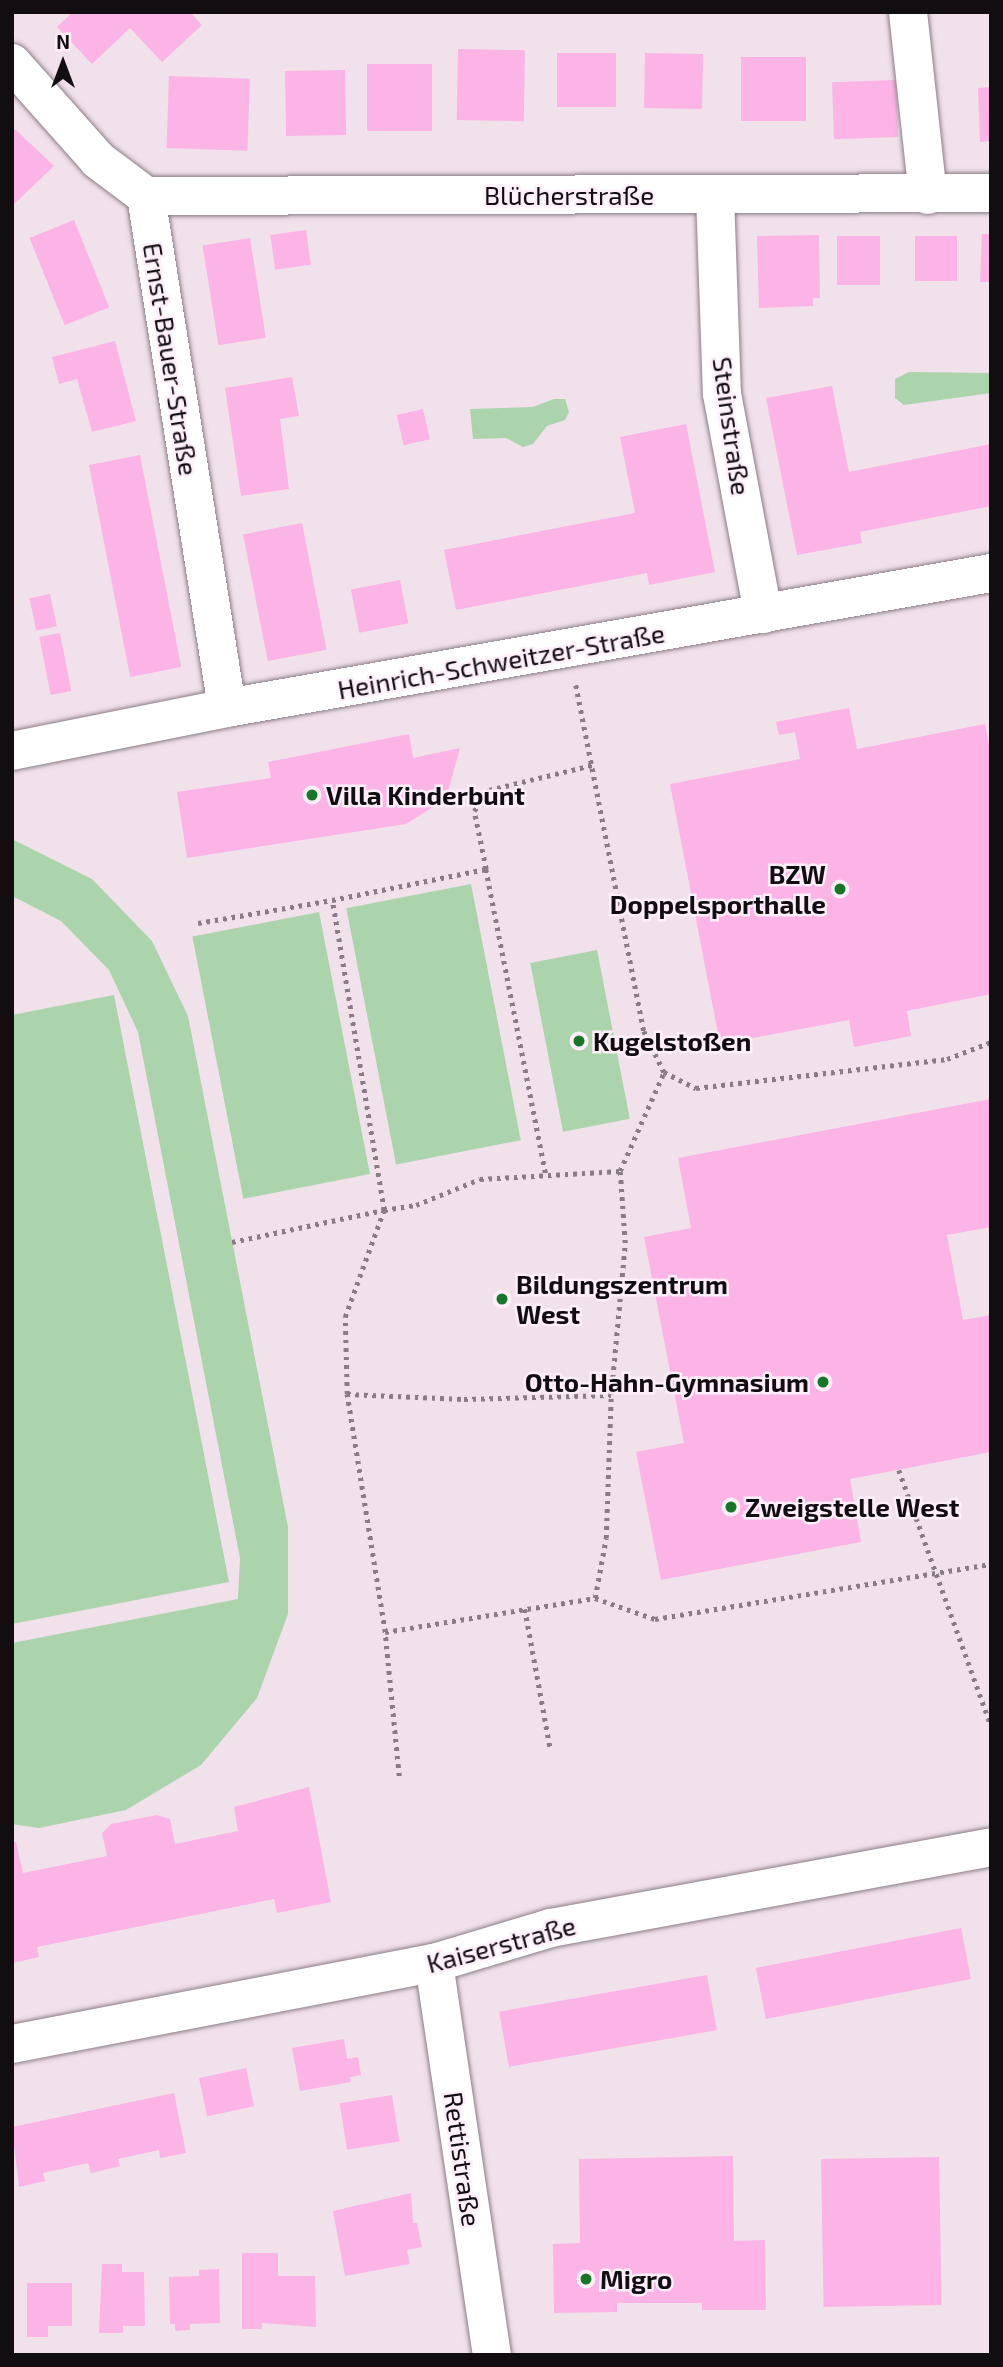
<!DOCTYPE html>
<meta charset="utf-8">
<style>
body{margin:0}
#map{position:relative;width:1003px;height:2367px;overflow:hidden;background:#f1e1eb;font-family:"Exo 2",sans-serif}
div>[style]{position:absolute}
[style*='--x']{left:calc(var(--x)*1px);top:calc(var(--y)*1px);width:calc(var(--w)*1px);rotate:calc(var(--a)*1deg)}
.green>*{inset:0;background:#abd4ac;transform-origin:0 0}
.building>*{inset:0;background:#fbb4e5;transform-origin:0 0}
.path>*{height:4.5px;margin-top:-2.25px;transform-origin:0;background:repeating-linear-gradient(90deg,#887d84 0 3.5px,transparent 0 8.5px)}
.roads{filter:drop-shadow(0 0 2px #8b7d86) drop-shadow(0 0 2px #8b7d86)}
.minor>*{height:38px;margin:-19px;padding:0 19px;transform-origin:19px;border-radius:19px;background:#fff}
.dots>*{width:19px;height:19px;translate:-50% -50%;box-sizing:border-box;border:4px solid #feeef9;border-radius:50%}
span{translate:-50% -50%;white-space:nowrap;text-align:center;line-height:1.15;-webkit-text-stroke:5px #feeef9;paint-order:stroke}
.street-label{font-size:26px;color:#120d11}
.poi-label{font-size:26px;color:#120d11;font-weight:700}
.left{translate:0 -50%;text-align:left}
.right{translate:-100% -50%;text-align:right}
.frame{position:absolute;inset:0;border:14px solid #120d11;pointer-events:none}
.north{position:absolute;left:28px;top:28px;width:70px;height:70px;-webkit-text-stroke:5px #feeef9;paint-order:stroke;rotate:0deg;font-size:19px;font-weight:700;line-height:28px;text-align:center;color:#120d11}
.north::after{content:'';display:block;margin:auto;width:24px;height:32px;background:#120d11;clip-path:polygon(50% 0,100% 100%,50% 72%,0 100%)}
</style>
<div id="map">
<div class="green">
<div style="clip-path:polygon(909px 372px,991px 373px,991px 393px,904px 405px,895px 398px,895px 379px)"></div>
<div style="clip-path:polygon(554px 399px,565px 399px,569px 412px,565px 420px,547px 426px,533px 444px,523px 447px,506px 438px,473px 439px,470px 409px,533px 407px)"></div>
<div style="clip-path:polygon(12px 839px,92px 879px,152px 941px,188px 1016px,288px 1527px,288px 1614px,257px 1698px,201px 1765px,126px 1810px,39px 1828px,12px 1824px,12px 1643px,238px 1599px,240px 1558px,138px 1032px,109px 970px,61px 921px,12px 896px)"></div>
<div style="left:471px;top:884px;width:261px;height:127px;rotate:79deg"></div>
<div style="left:319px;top:912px;width:267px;height:129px;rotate:79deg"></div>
<div style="left:597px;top:950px;width:172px;height:68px;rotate:79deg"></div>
<div style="clip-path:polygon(114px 995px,229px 1582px,12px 1624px,12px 1015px)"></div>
</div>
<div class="building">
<div style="clip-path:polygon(73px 12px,190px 12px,202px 25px,162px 62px,130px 28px,92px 64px,57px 27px)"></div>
<div style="left:458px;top:49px;width:67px;height:71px;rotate:1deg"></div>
<div style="left:557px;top:53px;width:59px;height:54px"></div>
<div style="left:645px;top:53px;width:58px;height:55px;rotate:1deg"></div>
<div style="left:741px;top:57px;width:65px;height:64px"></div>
<div style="left:367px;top:64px;width:65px;height:67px"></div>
<div style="left:345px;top:70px;width:65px;height:60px;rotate:89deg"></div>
<div style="left:169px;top:76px;width:81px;height:72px;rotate:2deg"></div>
<div style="left:896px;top:80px;width:57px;height:64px;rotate:88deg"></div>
<div style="clip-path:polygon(991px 87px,991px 141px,980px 142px,978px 88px)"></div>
<div style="clip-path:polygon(15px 129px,54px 166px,12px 206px,12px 132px)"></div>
<div style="left:74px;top:220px;width:94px;height:48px;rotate:68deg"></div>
<div style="left:306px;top:230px;width:35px;height:36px;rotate:82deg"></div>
<div style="clip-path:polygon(982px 234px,991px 234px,991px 282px,980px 282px)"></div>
<div style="clip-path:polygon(819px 235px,820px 298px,813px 298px,813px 306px,759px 308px,757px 236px)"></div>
<div style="left:837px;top:236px;width:43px;height:49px"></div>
<div style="left:915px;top:236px;width:42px;height:45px"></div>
<div style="left:250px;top:238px;width:101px;height:48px;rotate:81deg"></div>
<div style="clip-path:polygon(115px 341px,136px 421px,92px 432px,77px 379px,59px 384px,52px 357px)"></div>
<div style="clip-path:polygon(292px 377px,299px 416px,280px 419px,289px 489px,241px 496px,225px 388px)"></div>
<div style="clip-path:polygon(832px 386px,849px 472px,991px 444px,991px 506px,860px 532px,862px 543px,797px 555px,766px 398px)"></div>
<div style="left:423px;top:409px;width:31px;height:27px;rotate:77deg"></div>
<div style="clip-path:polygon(686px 424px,715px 572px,649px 585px,647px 573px,456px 610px,444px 550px,635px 513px,620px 437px)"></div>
<div style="left:140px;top:455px;width:216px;height:52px;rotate:79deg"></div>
<div style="left:302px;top:523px;width:129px;height:60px;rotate:79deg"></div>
<div style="left:400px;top:580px;width:44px;height:50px;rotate:79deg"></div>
<div style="left:50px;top:594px;width:33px;height:21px;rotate:78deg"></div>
<div style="left:60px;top:633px;width:59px;height:21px;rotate:79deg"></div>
<div style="clip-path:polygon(849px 708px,857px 749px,985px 724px,991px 754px,991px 994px,907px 1011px,911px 1036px,854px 1047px,849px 1020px,720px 1044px,670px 784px,800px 759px,795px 732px,779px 735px,776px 722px)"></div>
<div style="clip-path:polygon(409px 734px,413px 758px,460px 748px,446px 799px,406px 824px,187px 858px,177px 792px,271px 778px,268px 762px)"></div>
<div style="clip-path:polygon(991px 1099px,991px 1227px,947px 1235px,963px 1320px,991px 1315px,991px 1452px,850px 1479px,861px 1542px,661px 1580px,636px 1452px,684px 1443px,644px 1237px,691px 1228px,678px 1158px)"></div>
<div style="clip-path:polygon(309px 1787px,331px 1902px,277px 1913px,274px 1899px,37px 1947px,39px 1957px,12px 1963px,12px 1842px,16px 1842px,23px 1873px,107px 1856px,102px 1833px,111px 1824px,157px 1815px,170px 1819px,175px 1844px,238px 1831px,234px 1807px)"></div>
<div style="left:961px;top:1928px;width:52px;height:209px;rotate:79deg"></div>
<div style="left:707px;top:1975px;width:56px;height:211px;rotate:80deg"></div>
<div style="clip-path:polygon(344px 2039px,347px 2059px,358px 2057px,361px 2075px,350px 2077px,351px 2082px,300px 2091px,292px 2048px)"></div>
<div style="left:246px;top:2068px;width:39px;height:48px;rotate:78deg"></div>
<div style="clip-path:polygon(174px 2093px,186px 2153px,160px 2158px,159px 2150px,118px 2159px,120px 2166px,91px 2173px,88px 2163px,43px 2173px,45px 2181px,19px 2187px,12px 2127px)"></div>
<div style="left:392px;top:2095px;width:47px;height:53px;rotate:81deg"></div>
<div style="clip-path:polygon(733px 2156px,734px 2241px,765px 2240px,766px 2310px,702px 2310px,702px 2303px,617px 2303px,617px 2312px,554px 2313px,553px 2244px,580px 2243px,579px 2159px)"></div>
<div style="left:939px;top:2157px;width:148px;height:118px;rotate:89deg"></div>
<div style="clip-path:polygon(411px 2193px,413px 2223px,417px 2223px,422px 2247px,407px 2250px,410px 2264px,345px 2276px,333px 2211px)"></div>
<div style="clip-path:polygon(242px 2253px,278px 2253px,278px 2276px,315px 2276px,316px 2327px,262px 2323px,262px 2329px,242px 2329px)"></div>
<div style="clip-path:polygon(102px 2264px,122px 2264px,122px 2272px,144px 2272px,145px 2326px,123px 2326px,123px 2333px,99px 2333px)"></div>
<div style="clip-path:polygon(219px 2269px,220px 2323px,190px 2324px,190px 2330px,175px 2331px,175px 2324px,170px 2324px,169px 2277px,199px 2276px,199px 2270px)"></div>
<div style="clip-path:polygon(27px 2283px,72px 2283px,72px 2326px,48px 2326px,48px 2337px,27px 2337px)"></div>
</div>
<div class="path">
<div style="--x:576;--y:685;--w:353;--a:78.9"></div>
<div style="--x:644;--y:1031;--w:46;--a:64"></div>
<div style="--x:664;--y:1072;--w:36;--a:27"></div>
<div style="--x:696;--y:1088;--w:253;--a:-6.6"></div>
<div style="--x:947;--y:1059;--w:47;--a:-21.1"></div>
<div style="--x:486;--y:869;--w:312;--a:78.9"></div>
<div style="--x:198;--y:923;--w:136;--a:-9.7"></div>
<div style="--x:232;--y:1242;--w:155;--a:-11.9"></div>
<div style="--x:384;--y:1210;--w:314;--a:-99.5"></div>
<div style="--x:332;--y:900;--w:157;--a:-11.4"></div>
<div style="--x:486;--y:869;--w:59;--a:-101.7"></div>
<div style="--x:474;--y:811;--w:26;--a:-54"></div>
<div style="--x:489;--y:790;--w:106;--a:-13.6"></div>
<div style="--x:347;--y:1394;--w:117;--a:2.4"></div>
<div style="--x:464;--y:1399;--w:147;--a:-1.6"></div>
<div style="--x:899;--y:1470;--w:272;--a:70.2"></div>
<div style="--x:595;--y:1598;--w:64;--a:19.3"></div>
<div style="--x:655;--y:1619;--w:340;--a:-9.3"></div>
<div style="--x:525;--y:1609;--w:140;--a:79.7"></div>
<div style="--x:385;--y:1632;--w:241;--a:-99.1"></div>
<div style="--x:347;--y:1394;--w:77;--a:-91.5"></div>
<div style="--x:345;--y:1317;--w:114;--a:-70"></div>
<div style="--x:384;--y:1210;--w:32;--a:-9"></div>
<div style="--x:416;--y:1205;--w:69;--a:-22.1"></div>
<div style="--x:480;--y:1179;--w:140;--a:-3.3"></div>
<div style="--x:399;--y:1776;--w:145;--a:-95.6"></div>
<div style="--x:385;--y:1632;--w:213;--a:-9.2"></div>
<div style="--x:595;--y:1598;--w:61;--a:-79.6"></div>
<div style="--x:606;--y:1538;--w:143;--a:-88"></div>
<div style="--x:611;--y:1395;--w:153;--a:-84.7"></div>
<div style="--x:625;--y:1243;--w:72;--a:-94"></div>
<div style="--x:620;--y:1171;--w:108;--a:-66"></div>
</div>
<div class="roads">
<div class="minor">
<div style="--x:908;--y:12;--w:184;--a:83.8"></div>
<div style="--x:12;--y:63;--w:130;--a:48.4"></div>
<div style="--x:98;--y:160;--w:60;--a:36.9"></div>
<div style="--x:146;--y:196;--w:518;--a:81.01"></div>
<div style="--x:715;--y:195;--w:199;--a:88"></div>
<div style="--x:722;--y:394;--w:224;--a:79.4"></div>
<div style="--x:146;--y:196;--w:845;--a:-0.2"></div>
<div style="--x:12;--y:751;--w:219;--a:-11.3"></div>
<div style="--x:227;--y:708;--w:776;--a:-10.02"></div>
<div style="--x:434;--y:1963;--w:396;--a:81.6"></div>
<div style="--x:12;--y:2044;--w:430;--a:-10.9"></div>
<div style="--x:434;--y:1963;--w:122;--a:-16.7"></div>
<div style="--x:551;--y:1928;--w:447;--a:-10.4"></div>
</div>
</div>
<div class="dots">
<div style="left:312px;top:795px;background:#177728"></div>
<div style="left:840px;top:889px;background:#177728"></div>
<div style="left:579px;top:1041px;background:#177728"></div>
<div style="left:502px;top:1299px;background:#177728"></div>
<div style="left:823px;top:1382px;background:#177728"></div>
<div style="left:731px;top:1507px;background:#177728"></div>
<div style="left:586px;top:2279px;background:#177728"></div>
</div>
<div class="street-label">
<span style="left:569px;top:195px">Blücherstraße</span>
<span style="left:171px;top:359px;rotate:81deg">Ernst-Bauer-Straße</span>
<span style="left:732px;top:426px;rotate:82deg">Steinstraße</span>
<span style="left:501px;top:661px;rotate:-10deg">Heinrich-Schweitzer-Straße</span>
<span style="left:501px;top:1944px;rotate:-15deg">Kaiserstraße</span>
<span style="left:463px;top:2159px;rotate:82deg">Rettistraße</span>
</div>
<div class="poi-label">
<span class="left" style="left:326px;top:795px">Villa Kinderbunt</span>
<span class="right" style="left:826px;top:889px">BZW<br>Doppelsporthalle</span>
<span class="left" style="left:593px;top:1041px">Kugelstoßen</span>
<span class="left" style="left:516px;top:1299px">Bildungszentrum<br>West</span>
<span class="right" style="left:809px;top:1382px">Otto-Hahn-Gymnasium</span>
<span class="left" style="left:745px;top:1507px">Zweigstelle West</span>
<span class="left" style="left:600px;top:2279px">Migro</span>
</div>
<div class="frame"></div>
<div class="north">N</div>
</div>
